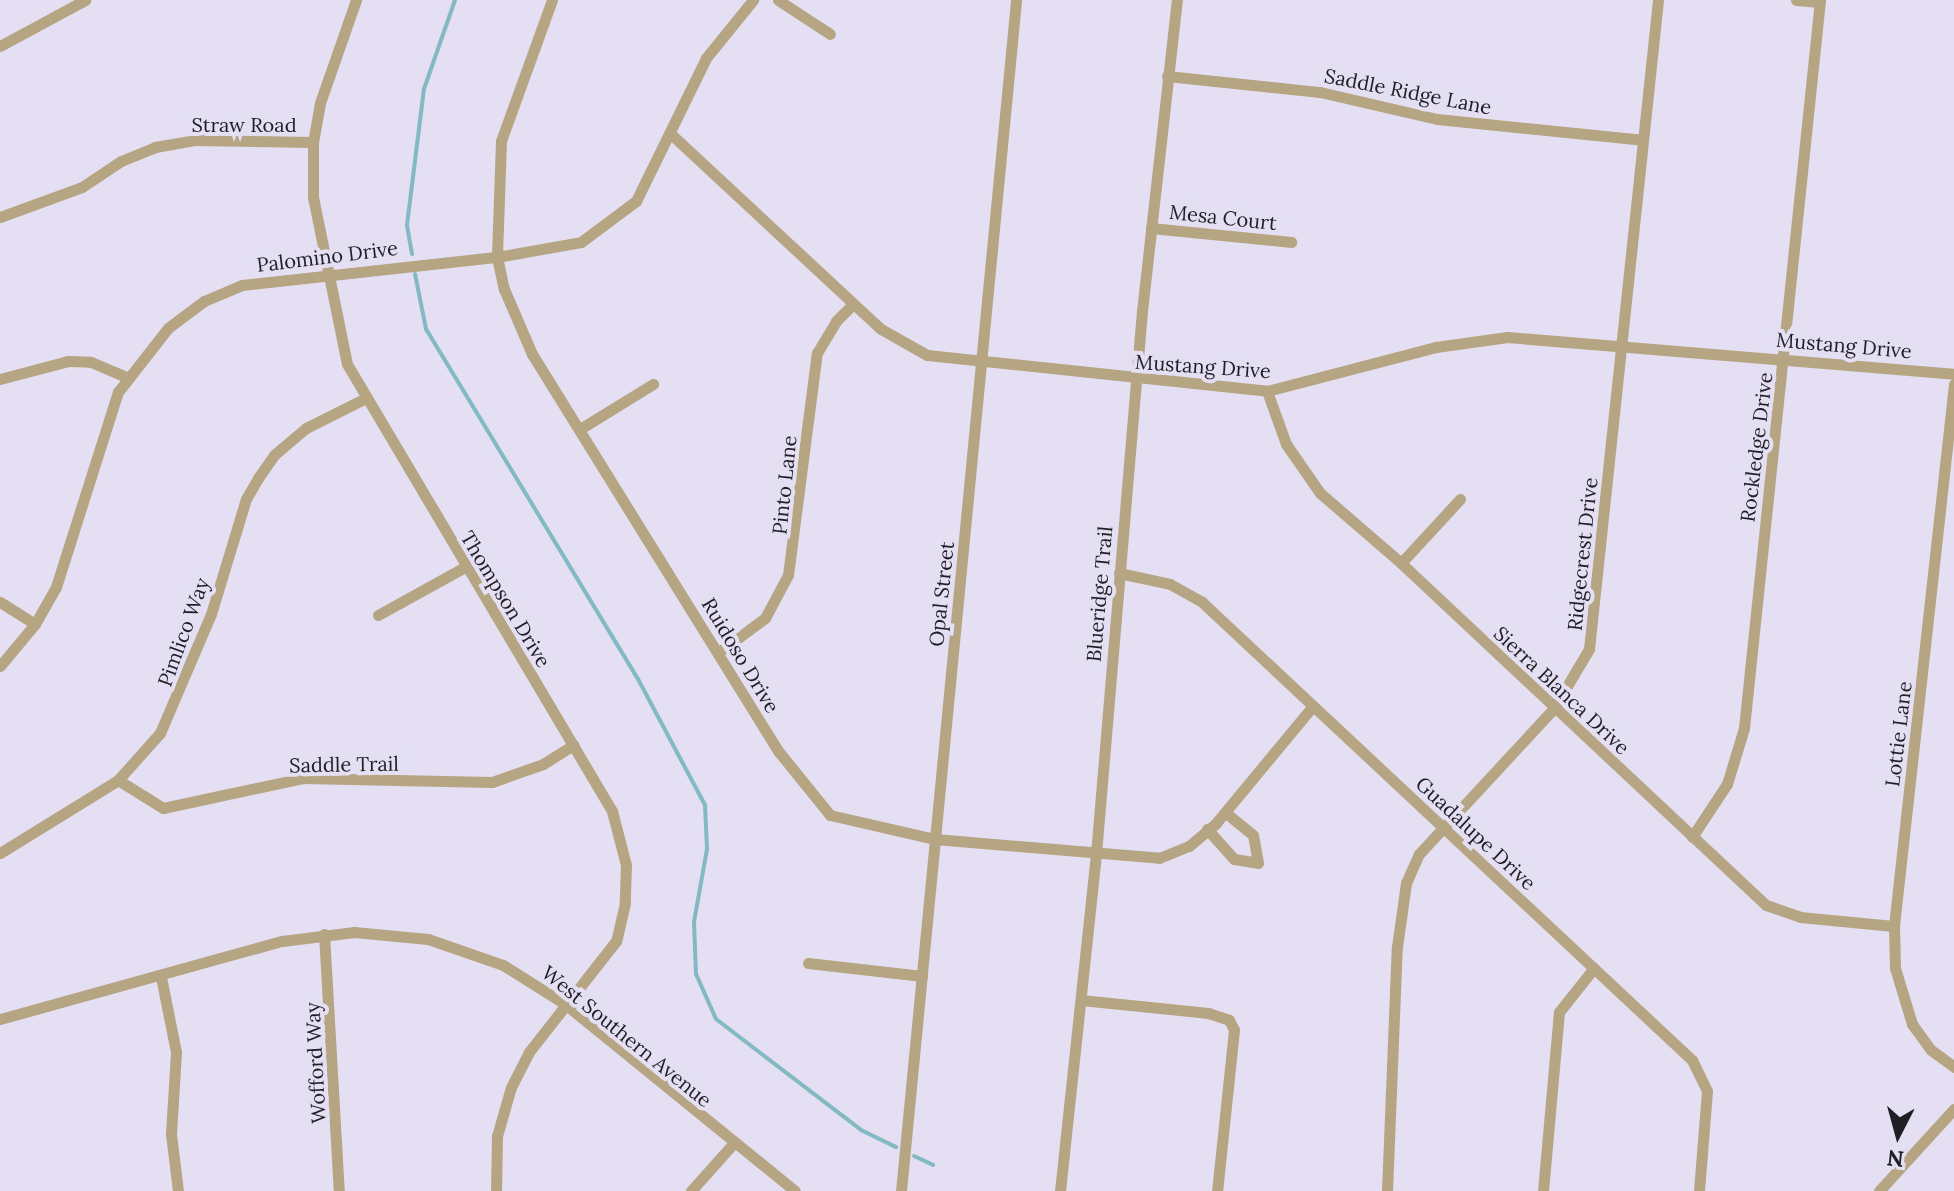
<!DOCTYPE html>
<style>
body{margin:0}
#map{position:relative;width:1954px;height:1191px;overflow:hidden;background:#e4dff3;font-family:Lora,serif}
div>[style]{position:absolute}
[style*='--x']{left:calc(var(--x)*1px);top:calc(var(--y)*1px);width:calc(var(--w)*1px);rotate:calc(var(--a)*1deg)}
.stream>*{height:4px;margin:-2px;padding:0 2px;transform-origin:2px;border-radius:2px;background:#83b9c2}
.street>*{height:11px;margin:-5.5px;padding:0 5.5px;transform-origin:5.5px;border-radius:5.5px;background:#b6a582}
span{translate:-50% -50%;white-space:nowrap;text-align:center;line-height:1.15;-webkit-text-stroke:8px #e4dff3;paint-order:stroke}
.street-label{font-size:20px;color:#201e25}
.north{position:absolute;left:1858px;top:1095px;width:80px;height:80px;-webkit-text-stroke:6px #e4dff3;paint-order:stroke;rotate:186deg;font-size:22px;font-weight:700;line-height:32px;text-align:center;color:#201e25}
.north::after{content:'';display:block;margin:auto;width:28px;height:36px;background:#201e25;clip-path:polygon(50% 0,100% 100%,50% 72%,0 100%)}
</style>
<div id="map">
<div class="stream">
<div style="--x:412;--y:254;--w:29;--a:-100"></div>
<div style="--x:407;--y:225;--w:137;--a:-82.9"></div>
<div style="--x:424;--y:89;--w:94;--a:-70.8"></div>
<div style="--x:415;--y:274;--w:56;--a:78.7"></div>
<div style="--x:426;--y:329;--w:409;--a:58.8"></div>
<div style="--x:638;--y:679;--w:143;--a:62"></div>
<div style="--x:705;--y:805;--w:44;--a:87.4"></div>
<div style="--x:707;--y:849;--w:74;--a:100.1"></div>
<div style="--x:694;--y:922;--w:52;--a:87.8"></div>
<div style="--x:696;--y:974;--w:49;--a:66"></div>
<div style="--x:716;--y:1019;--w:183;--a:37.4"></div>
<div style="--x:861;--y:1130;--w:39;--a:26"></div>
<div style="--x:914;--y:1156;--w:21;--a:25"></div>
</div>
<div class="street">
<div style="--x:356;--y:0;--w:109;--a:109.3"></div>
<div style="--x:320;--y:103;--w:40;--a:100"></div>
<div style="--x:313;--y:142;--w:55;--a:90"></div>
<div style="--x:313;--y:197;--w:170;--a:78.5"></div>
<div style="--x:347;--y:364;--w:520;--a:59.34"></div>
<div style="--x:612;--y:811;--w:56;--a:75.5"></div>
<div style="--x:626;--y:865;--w:38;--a:92"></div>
<div style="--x:625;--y:903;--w:39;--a:103"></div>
<div style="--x:616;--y:941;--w:141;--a:128.1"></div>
<div style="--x:529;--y:1052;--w:39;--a:117"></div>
<div style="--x:511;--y:1087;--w:51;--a:105.9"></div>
<div style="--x:497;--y:1136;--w:55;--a:91"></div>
<div style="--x:552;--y:0;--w:150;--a:109.9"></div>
<div style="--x:501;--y:141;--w:116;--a:92"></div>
<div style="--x:497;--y:257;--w:33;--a:78"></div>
<div style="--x:504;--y:289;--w:71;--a:66.7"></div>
<div style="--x:532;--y:354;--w:468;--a:58.2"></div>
<div style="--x:779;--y:752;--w:81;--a:51"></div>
<div style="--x:830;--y:815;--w:108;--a:12.9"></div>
<div style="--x:935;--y:839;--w:225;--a:4.8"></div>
<div style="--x:1159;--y:858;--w:32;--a:-22"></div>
<div style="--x:1189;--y:846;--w:35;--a:-40"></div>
<div style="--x:1216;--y:823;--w:151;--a:-50.4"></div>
<div style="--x:778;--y:0;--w:62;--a:33.2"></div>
<div style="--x:1796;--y:0;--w:24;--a:5"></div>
<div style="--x:0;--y:46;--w:97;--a:-28.4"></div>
<div style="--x:1167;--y:76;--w:154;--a:6"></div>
<div style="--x:1320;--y:92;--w:120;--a:13"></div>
<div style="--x:1437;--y:119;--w:206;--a:5.8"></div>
<div style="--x:672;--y:135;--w:285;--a:42.9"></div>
<div style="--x:881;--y:329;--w:53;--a:29.5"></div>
<div style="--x:927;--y:355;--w:342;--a:6"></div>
<div style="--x:1267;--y:391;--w:175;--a:-14.6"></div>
<div style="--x:1436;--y:347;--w:72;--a:-8"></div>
<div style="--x:1507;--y:337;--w:449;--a:4.7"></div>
<div style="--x:0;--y:217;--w:87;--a:-20.1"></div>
<div style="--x:82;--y:187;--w:47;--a:-33.7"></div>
<div style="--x:121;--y:161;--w:37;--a:-22"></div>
<div style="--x:155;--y:147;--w:40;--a:-10"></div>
<div style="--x:194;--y:140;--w:119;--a:1"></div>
<div style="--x:1151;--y:228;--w:141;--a:5.7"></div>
<div style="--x:0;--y:379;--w:70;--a:-14.8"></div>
<div style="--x:68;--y:361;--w:23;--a:2"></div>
<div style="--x:91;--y:362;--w:38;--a:23"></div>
<div style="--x:1954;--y:384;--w:545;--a:96.32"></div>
<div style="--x:1894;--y:926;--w:42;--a:88.6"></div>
<div style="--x:1895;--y:968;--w:59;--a:73.1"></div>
<div style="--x:1912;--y:1024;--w:32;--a:54"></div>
<div style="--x:1931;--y:1050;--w:29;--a:36"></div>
<div style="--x:1267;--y:391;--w:56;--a:70.3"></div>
<div style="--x:1286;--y:444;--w:60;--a:55.2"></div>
<div style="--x:1320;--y:493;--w:107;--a:40.8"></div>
<div style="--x:1401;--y:563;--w:500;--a:43.14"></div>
<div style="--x:1766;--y:905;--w:36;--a:19"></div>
<div style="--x:1800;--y:917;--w:94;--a:5.5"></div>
<div style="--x:580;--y:429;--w:86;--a:-31.7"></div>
<div style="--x:1401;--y:563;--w:87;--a:-47.3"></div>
<div style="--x:1119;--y:573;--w:52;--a:12.2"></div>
<div style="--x:1170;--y:584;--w:37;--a:29"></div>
<div style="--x:1202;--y:602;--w:671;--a:43.07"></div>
<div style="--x:1692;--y:1060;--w:34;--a:64"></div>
<div style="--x:1707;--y:1091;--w:100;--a:94.6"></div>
<div style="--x:0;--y:602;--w:41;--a:32.2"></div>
<div style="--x:378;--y:615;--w:99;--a:-28.9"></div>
<div style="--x:719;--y:652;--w:57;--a:-36.5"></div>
<div style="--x:765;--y:618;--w:49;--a:-61.9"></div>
<div style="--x:788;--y:575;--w:224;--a:-82.6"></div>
<div style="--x:817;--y:353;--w:37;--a:-59"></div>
<div style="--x:836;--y:321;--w:24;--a:-45"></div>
<div style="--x:0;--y:666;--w:55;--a:-50.2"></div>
<div style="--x:35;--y:624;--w:43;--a:-60.4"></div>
<div style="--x:56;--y:587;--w:205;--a:-72.4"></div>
<div style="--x:118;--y:392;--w:81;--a:-52"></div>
<div style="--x:168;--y:328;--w:45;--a:-36.9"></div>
<div style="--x:204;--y:301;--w:41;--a:-22.8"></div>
<div style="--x:242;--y:285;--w:257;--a:-6.3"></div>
<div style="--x:497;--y:257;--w:85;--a:-10.1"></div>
<div style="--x:581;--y:242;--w:69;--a:-36.7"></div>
<div style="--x:636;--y:201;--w:159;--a:-63.9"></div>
<div style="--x:706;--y:58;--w:75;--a:-51"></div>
<div style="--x:118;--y:780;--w:53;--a:31.9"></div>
<div style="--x:163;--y:808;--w:143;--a:-12.1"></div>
<div style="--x:303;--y:778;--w:189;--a:1.2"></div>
<div style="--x:492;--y:782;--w:54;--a:-19.4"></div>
<div style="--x:543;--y:764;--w:36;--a:-32"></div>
<div style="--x:1207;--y:829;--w:40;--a:48"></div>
<div style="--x:1234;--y:859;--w:24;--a:9"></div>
<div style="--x:1258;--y:863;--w:28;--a:-100"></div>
<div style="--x:1253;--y:835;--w:36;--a:-141"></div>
<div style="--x:1692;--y:837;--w:64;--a:-56.6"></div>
<div style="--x:1727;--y:784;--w:59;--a:-73.1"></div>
<div style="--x:1744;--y:728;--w:732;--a:-84.04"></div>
<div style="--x:0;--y:853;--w:139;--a:-31.7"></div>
<div style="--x:118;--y:780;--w:63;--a:-48.2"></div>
<div style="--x:160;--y:733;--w:129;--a:-66.8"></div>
<div style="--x:211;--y:614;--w:120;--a:-73.1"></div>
<div style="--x:246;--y:499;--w:24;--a:-60"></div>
<div style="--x:258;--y:478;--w:28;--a:-55"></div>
<div style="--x:274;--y:455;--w:42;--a:-40.2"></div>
<div style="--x:306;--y:428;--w:65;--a:-26.6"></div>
<div style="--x:324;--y:934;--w:257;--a:86.7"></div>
<div style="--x:808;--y:963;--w:115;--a:6.5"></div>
<div style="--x:161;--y:977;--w:76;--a:78.7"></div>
<div style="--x:176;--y:1052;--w:82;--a:93.5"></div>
<div style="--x:171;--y:1134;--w:57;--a:83"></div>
<div style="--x:1081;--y:1000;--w:128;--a:5.8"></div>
<div style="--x:1208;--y:1013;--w:22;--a:18"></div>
<div style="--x:1229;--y:1020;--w:11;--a:63"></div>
<div style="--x:1234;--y:1030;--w:162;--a:96"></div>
<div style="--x:0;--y:1019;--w:293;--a:-15.5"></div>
<div style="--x:282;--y:941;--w:73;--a:-7.1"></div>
<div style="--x:354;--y:932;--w:74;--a:5.4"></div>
<div style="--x:428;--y:939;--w:79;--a:19.1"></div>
<div style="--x:503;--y:965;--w:73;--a:32.2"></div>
<div style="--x:565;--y:1004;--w:296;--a:39.1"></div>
<div style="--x:691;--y:1191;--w:62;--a:-48.3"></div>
<div style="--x:901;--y:1191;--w:1197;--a:-84.48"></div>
<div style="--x:1060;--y:1191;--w:339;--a:-83.9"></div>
<div style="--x:1096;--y:854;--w:545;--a:-85.16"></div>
<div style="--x:1142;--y:311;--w:313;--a:-83.6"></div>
<div style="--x:1387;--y:1191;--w:244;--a:-87.7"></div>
<div style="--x:1397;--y:947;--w:65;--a:-82"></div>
<div style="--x:1406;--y:883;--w:32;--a:-66"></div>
<div style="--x:1419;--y:854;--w:199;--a:-47.2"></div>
<div style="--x:1554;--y:708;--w:69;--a:-59.3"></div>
<div style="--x:1589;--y:649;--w:653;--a:-83.93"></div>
<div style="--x:1543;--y:1191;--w:180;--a:-84.9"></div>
<div style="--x:1559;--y:1012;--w:56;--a:-51.5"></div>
<div style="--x:1879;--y:1191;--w:111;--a:-47.6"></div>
</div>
<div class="street-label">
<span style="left:1408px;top:91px;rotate:11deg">Saddle Ridge Lane</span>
<span style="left:244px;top:124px">Straw Road</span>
<span style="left:1223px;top:217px;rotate:6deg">Mesa Court</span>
<span style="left:327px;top:256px;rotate:-7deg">Palomino Drive</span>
<span style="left:1844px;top:345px;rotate:5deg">Mustang Drive</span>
<span style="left:1203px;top:366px;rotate:4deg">Mustang Drive</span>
<span style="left:1756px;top:447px;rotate:-83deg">Rockledge Drive</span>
<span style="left:784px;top:485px;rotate:-84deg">Pinto Lane</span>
<span style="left:1582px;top:554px;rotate:-84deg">Ridgecrest Drive</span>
<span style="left:941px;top:594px;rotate:-84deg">Opal Street</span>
<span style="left:1099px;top:594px;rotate:-85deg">Blueridge Trail</span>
<span style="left:506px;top:599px;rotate:59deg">Thompson Drive</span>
<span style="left:183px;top:632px;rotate:-70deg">Pimlico Way</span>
<span style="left:741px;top:655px;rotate:59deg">Ruidoso Drive</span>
<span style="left:1562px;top:690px;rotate:43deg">Sierra Blanca Drive</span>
<span style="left:1898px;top:734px;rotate:-83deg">Lottie Lane</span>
<span style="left:344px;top:764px;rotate:-1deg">Saddle Trail</span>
<span style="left:1476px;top:833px;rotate:43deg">Guadalupe Drive</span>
<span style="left:627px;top:1036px;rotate:39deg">West Southern Avenue</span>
<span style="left:315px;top:1063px;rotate:-93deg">Wofford Way</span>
</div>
<div class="north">N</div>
</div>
